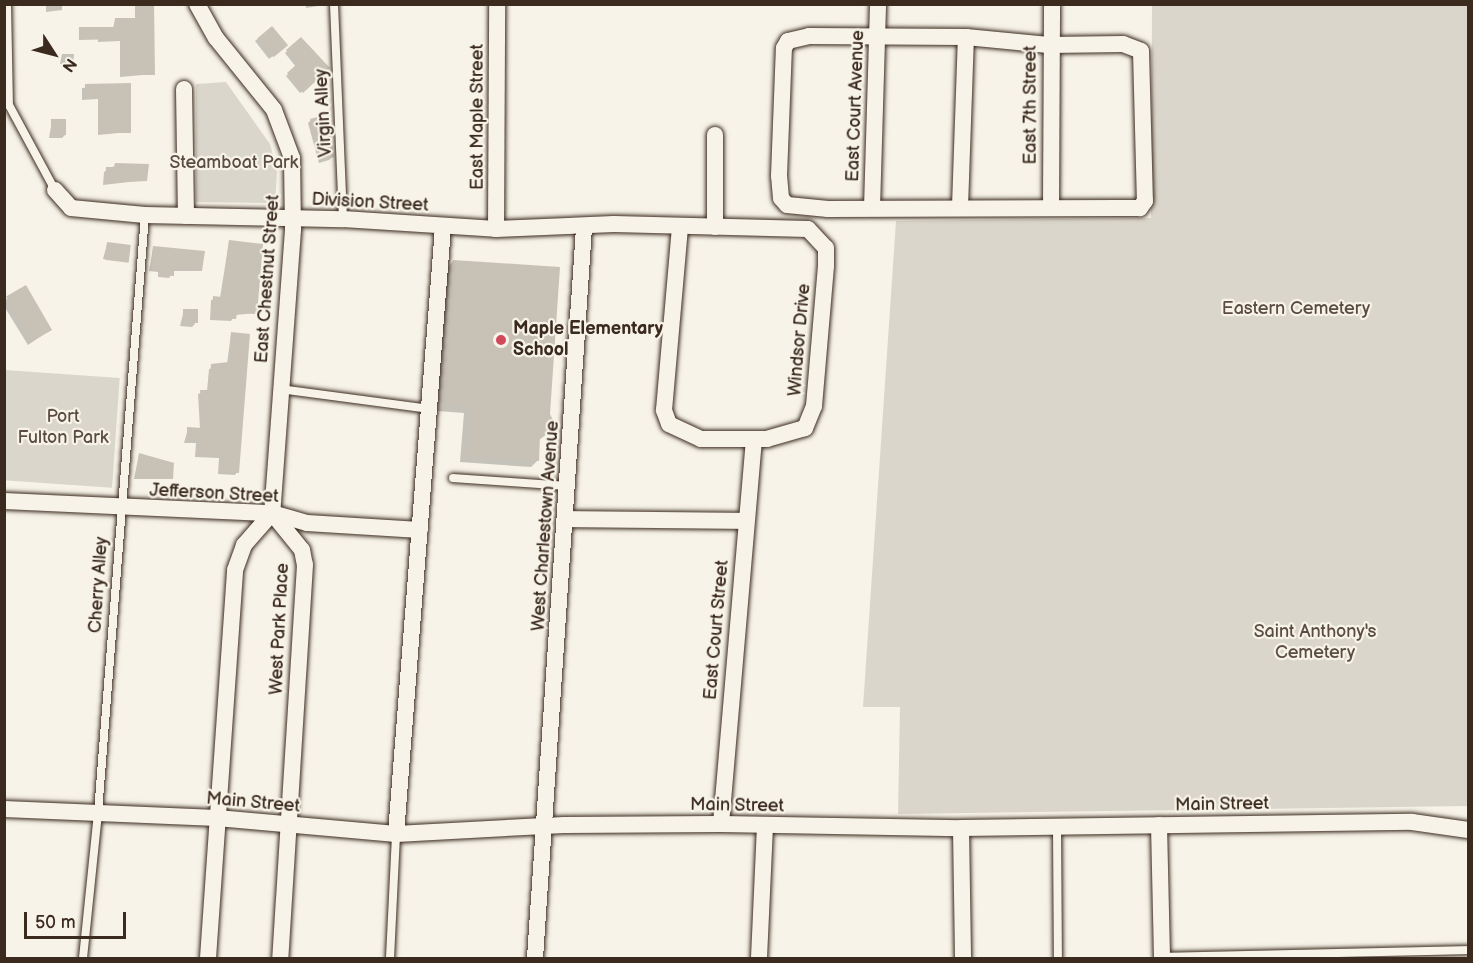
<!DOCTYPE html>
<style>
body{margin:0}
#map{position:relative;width:1473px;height:963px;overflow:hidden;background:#f7f3e8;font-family:"Balsamiq Sans",sans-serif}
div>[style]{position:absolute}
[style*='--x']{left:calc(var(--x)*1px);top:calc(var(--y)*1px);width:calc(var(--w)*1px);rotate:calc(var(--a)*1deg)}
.green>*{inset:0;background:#dbd6cb;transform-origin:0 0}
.shadow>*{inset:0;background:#0003}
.building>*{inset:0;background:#c8c1b6;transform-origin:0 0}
.roads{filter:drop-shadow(0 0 2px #3b2a1e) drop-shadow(0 0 2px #3b2a1e)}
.lane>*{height:8px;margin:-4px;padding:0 4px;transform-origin:4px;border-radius:4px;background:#f7f3e8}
.street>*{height:16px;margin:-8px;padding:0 8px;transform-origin:8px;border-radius:8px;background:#f7f3e8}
.dots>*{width:16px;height:16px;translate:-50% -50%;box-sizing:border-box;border:3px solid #f7f3e8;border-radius:50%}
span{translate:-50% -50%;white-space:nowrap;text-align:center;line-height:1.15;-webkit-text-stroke:4.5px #f7f3e8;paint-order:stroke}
.street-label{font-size:18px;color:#3b2a1e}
.park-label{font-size:18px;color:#5b4c41}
.poi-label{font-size:18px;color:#3b2a1e;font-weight:700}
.left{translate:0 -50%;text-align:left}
.frame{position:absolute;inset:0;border:6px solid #3b2a1e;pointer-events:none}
.north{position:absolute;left:24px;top:24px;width:60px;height:60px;-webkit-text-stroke:4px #f7f3e8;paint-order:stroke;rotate:126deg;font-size:16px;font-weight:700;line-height:24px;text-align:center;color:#3b2a1e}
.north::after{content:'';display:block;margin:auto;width:21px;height:27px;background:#3b2a1e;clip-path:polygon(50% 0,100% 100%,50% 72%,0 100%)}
.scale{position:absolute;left:24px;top:912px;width:102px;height:27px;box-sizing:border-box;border:3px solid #3b2a1e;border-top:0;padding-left:8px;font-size:18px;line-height:21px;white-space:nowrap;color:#3b2a1e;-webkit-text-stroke:4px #f7f3e8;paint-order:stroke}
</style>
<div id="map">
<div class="green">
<div style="clip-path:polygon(1152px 5px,1468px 5px,1468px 806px,898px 814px,900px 707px,863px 707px,896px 221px,1151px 218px)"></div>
<div style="clip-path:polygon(226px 82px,270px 144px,277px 171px,275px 203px,196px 202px,196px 84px)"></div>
<div style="left:5px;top:370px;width:115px;height:110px;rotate:4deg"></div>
</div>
<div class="shadow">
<div style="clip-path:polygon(46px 4px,62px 4px,62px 10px,46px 12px)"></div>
<div style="clip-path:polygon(135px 4px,152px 4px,154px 74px,120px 77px,120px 41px,98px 42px,98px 31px,113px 28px,115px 19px,135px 20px)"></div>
<div style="clip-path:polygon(306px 4px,324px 4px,324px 5px,306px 8px)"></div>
<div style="clip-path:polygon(271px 28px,283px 48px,269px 59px,255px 41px)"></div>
<div style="clip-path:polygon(301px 39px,328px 69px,300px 93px,286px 76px,296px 67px,285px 53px)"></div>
<div style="clip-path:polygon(74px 54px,73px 64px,60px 64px,62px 54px)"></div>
<div style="clip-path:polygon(130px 84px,129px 132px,98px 135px,98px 99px,82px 100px,82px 88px)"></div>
<div style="clip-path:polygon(311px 120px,332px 157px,329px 160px,319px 163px,308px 123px)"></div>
<div style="clip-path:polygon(52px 121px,65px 135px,62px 138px,49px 138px)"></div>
<div style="clip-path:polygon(116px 165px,146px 180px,103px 185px,104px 172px)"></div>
<div style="clip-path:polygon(229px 241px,261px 245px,256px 313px,235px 315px,231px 321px,210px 320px,211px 300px,220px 298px)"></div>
<div style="clip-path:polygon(107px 244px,127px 261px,103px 259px)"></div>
<div style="clip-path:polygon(153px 248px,200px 271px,173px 271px,169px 278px,158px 277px,158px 272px,149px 271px)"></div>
<div style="clip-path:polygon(453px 261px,548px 414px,551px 431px,539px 440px,538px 460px,531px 467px,460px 462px,464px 413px,437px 411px,447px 268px)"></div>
<div style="clip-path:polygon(7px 298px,50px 330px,28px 345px,4px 306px)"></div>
<div style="clip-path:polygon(184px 310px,195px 324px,192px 327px,180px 326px)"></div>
<div style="clip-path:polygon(231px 334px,237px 472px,235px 475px,218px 474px,219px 458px,195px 457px,196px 443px,184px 443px,188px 429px,200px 429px,198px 394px,207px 391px,209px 369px,227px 364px)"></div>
<div style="clip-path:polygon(139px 454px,173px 463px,172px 479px,134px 479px)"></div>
</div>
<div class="building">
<div style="clip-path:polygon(137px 4px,154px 4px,155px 75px,122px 75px,122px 39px,79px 40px,79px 27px,115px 27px,115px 18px,137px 18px)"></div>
<div style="left:272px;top:26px;width:25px;height:19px;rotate:50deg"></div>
<div style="clip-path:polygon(301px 37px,330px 68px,303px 93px,287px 73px,297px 64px,286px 50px)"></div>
<div style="clip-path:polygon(131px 83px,131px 133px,100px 133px,100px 97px,85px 97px,85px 84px)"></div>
<div style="clip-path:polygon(328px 114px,334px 157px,321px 161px,310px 119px)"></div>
<div style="left:66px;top:119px;width:16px;height:15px;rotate:90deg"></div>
<div style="clip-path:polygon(115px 163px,149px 164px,147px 181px,105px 183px,106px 167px,114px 167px)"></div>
<div style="clip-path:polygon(229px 240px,263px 244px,257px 314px,237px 313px,236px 319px,212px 318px,213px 296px,222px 297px)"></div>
<div style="left:107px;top:242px;width:24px;height:18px;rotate:7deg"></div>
<div style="clip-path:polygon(153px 246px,205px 251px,202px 271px,174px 269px,174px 276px,160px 275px,161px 269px,151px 268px)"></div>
<div style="clip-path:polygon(453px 260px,560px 267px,550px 414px,556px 426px,552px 432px,540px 436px,539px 461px,466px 456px,470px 407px,442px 405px)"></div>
<div style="left:26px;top:285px;width:52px;height:23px;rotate:60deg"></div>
<div style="left:183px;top:309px;width:15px;height:14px"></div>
<div style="clip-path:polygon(231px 332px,250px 334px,239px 473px,220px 472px,221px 455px,197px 454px,198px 441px,187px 440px,187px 427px,203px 428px,200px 390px,209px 390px,211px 364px,229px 362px)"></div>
<div style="clip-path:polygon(139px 453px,174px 463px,173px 479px,136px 477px)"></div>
</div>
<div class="roads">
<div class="lane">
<div style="--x:7;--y:4;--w:101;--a:88.9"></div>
<div style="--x:9;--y:105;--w:97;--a:61.6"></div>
<div style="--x:334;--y:4;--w:215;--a:87.6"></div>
<div style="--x:280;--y:389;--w:151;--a:7.6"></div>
<div style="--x:453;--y:478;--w:115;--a:4"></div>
<div style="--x:1057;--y:826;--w:132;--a:89.6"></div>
<div style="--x:1162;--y:957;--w:306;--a:-1.3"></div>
<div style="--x:83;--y:958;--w:147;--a:-84.1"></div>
<div style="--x:98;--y:812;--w:599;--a:-85.5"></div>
<div style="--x:390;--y:958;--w:124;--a:-87.2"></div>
</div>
<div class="street">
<div style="--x:197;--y:4;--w:39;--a:61"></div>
<div style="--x:216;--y:38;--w:92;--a:51.1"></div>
<div style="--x:274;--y:110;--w:51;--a:69.4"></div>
<div style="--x:292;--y:158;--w:72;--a:89.2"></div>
<div style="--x:293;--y:230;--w:284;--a:94.2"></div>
<div style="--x:809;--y:36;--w:157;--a:0.4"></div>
<div style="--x:966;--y:37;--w:83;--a:5.5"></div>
<div style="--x:1049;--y:45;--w:74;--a:-0.8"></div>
<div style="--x:1123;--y:44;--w:19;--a:21"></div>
<div style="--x:1141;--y:51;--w:150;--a:88.5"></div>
<div style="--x:1145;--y:201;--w:9;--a:126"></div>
<div style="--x:1140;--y:208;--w:20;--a:180"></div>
<div style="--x:1120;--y:208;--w:292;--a:179.8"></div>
<div style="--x:828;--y:209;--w:41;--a:-174.4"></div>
<div style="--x:787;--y:205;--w:9;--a:-131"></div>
<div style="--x:781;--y:198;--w:22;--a:-95"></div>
<div style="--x:779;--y:176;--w:128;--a:-87.8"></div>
<div style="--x:784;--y:48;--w:8;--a:-60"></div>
<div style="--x:788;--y:41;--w:22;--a:-13"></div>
<div style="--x:184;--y:89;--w:127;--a:89.1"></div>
<div style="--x:715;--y:135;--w:92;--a:90"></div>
<div style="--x:55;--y:190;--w:24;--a:48"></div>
<div style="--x:71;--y:208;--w:74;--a:5.4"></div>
<div style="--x:145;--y:215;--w:198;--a:1.2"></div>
<div style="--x:343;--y:219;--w:153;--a:3.7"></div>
<div style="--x:496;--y:229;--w:118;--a:-2.4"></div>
<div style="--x:614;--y:224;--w:194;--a:1.5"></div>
<div style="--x:808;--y:229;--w:26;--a:47"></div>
<div style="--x:826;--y:248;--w:18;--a:90"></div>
<div style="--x:826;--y:266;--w:141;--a:94.9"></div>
<div style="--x:814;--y:406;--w:24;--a:112"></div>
<div style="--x:805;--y:428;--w:40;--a:164"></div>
<div style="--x:767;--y:439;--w:66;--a:180"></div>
<div style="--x:701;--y:439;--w:35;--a:-155"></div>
<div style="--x:669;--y:424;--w:15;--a:-110"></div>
<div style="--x:664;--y:410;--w:183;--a:-85"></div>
<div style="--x:1051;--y:206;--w:202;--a:-89.7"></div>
<div style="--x:960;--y:207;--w:170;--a:-88"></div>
<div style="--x:872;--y:208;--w:204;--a:-88.3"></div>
<div style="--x:496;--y:229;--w:225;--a:-89.7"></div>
<div style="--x:4;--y:501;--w:268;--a:2.6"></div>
<div style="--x:272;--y:513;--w:36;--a:16"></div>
<div style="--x:307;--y:523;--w:113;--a:3.5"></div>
<div style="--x:272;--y:513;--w:48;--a:51"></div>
<div style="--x:302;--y:550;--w:15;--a:79"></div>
<div style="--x:305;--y:565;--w:394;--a:93.6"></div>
<div style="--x:566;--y:519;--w:180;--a:0.6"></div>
<div style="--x:4;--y:809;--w:213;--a:2.4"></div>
<div style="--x:217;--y:818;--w:180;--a:5.1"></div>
<div style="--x:396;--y:834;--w:168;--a:-3.1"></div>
<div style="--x:564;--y:825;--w:157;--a:-0.4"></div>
<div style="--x:721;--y:824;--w:240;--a:1"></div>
<div style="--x:961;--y:828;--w:451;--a:-0.8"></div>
<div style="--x:1412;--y:822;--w:57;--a:8.1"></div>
<div style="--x:721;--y:824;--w:386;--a:-85.1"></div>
<div style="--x:1159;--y:825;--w:133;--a:88.7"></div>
<div style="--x:961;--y:828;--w:130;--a:89.1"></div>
<div style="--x:396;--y:834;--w:609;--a:-85.57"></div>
<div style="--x:208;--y:958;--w:389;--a:-86"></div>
<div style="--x:235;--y:570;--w:27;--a:-70"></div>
<div style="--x:244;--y:545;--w:43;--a:-48.8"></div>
<div style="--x:535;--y:958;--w:732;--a:-86.16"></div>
<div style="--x:759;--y:958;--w:131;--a:-87.4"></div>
</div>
</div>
<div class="dots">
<div style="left:501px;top:340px;background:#d1495b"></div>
</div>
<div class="street-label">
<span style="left:1031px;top:105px;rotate:-90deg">East 7th Street</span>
<span style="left:856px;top:106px;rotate:-88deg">East Court Avenue</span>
<span style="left:324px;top:113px;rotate:-93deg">Virgin Alley</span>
<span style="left:478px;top:117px;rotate:-90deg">East Maple Street</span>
<span style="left:370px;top:203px;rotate:3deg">Division Street</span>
<span style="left:268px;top:279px;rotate:-86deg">East Chestnut Street</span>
<span style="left:800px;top:340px;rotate:-85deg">Windsor Drive</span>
<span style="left:214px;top:494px;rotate:3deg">Jefferson Street</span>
<span style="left:546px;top:526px;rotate:-86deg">West Charlestown Avenue</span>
<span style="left:99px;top:585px;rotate:-86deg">Cherry Alley</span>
<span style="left:280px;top:629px;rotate:-87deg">West Park Place</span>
<span style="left:717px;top:630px;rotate:-85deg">East Court Street</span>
<span style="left:253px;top:803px;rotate:5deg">Main Street</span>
<span style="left:1222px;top:805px;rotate:-1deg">Main Street</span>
<span style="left:737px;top:806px;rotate:1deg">Main Street</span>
</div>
<div class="park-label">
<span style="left:234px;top:163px">Steamboat Park</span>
<span style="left:1296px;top:309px">Eastern Cemetery</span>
<span style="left:63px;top:428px">Port<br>Fulton Park</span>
<span style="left:1315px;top:643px">Saint Anthony's<br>Cemetery</span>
</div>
<div class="poi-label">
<span class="left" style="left:513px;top:340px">Maple Elementary<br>School</span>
</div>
<div class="frame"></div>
<div class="north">N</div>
<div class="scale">50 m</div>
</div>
